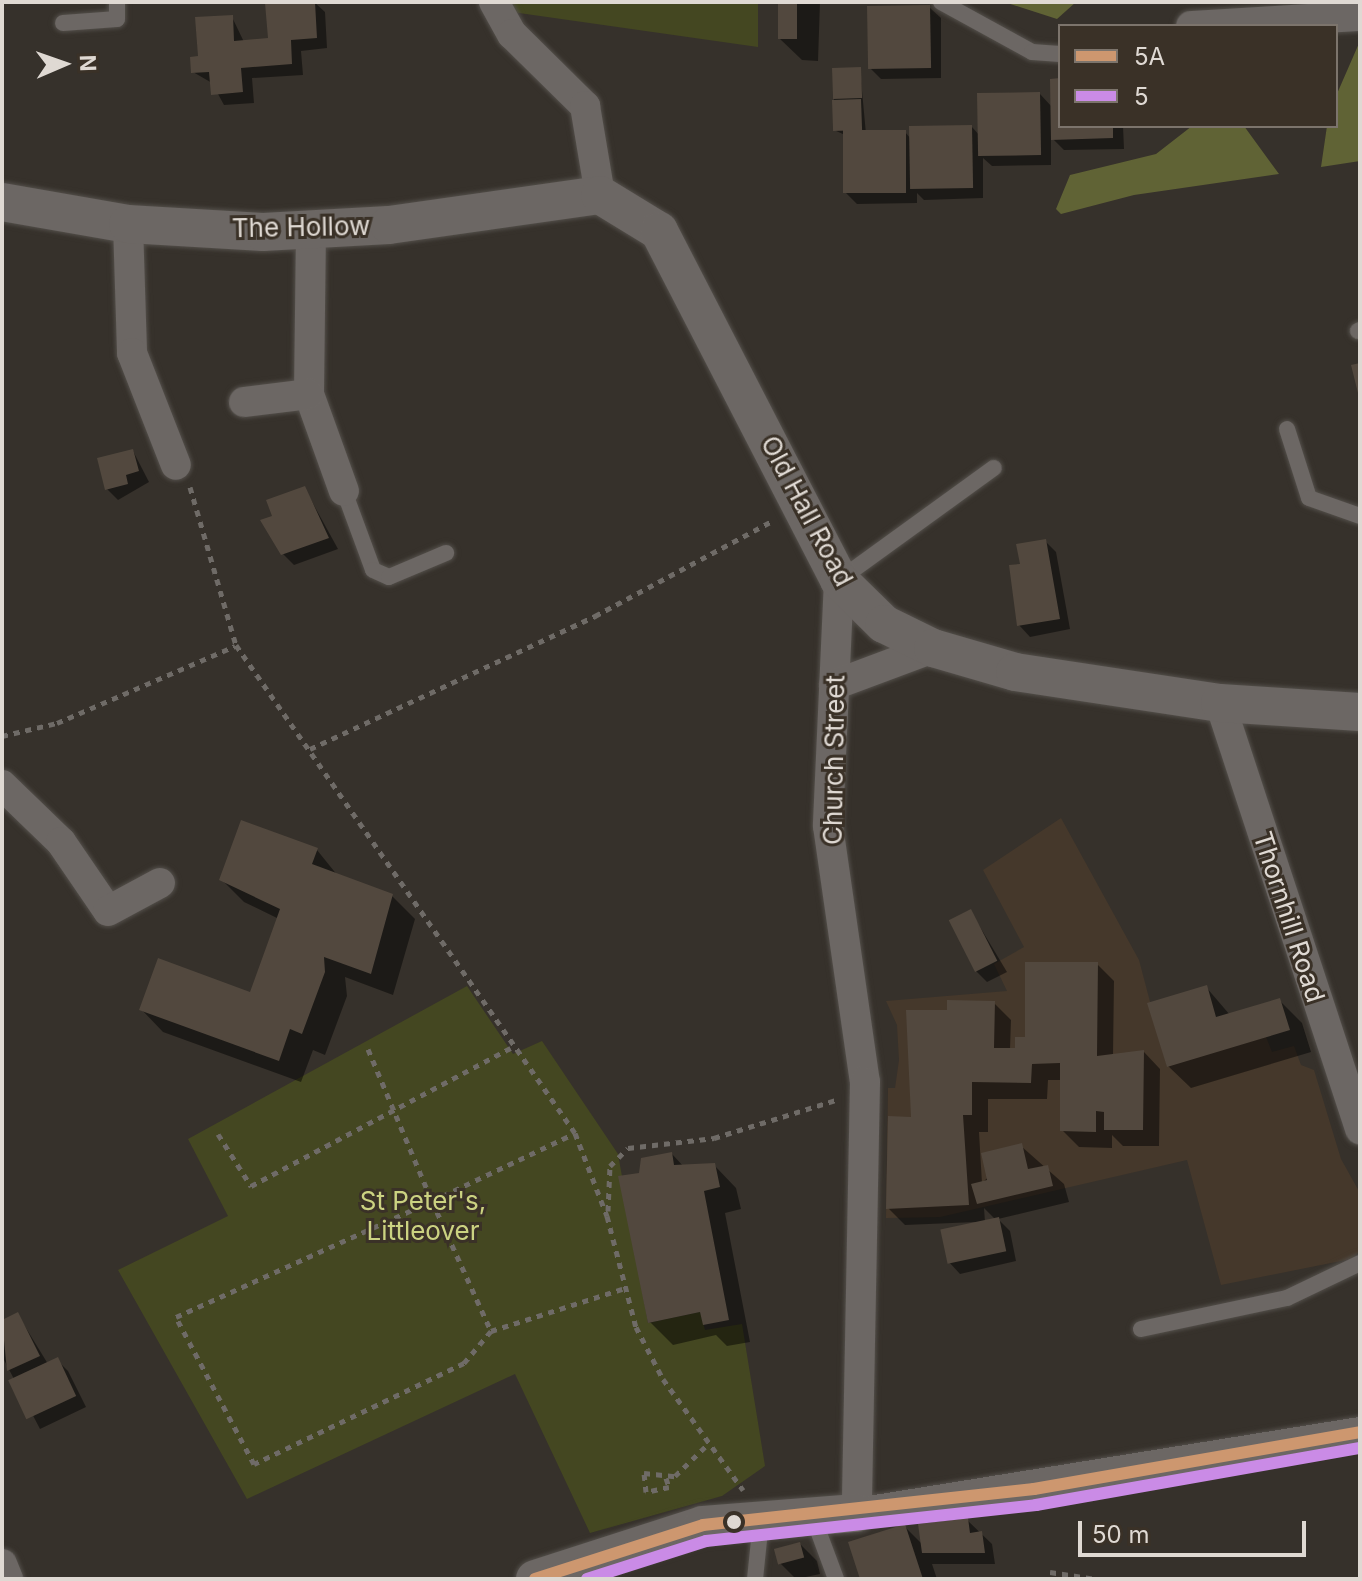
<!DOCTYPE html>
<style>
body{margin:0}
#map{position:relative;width:1362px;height:1581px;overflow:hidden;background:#36312b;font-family:Inter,sans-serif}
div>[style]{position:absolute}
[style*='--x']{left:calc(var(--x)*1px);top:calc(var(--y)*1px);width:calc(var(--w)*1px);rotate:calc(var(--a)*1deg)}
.built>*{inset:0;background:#45382b}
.green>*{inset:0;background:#444721}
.forest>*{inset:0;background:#606335}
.shadow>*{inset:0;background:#0007}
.building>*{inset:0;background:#52483e;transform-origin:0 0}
.path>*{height:5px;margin-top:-2.5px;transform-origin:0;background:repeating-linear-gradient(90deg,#6f6b67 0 6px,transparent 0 12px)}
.roads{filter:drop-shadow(0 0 2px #534f4a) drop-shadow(0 0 2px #534f4a)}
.service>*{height:16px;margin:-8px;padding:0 8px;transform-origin:8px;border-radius:8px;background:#6c6764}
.minor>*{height:30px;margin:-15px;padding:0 15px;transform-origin:15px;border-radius:15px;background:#6c6764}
.tertiary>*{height:38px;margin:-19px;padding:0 19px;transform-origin:19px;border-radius:19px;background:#6c6764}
.bus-1>*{height:12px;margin:-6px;padding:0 6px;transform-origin:6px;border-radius:6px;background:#cd976f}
.bus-2>*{height:12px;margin:-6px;padding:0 6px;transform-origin:6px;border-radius:6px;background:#ca8be6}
.dots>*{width:22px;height:22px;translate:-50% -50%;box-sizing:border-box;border:4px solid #3a3127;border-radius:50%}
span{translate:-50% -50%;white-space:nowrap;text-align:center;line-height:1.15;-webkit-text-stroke:6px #3a3127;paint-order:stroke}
.street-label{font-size:26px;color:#dfd9d3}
.park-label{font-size:26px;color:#cbd281}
.frame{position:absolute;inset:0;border:4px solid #dfd9d3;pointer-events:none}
.legend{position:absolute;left:1058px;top:24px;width:280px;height:104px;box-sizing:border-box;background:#3a3127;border:2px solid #7c746c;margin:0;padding:10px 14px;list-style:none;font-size:24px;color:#dfd9d3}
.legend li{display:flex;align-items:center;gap:16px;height:40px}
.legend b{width:40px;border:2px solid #7c746c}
.north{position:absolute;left:24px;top:24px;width:80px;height:80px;-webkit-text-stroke:6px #3a3127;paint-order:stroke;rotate:88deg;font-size:22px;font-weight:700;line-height:32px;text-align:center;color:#dfd9d3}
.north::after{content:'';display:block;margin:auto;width:28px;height:36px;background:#dfd9d3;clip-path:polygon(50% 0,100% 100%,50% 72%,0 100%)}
.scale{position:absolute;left:1078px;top:1521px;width:228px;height:36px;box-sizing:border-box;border:4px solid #dfd9d3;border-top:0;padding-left:10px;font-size:24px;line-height:28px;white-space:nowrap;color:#dfd9d3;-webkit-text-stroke:6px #3a3127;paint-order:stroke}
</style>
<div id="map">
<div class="built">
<div style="clip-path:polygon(1061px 818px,1139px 960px,1167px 1066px,1266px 1037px,1272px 1052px,1294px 1046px,1301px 1065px,1314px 1070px,1341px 1159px,1360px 1193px,1360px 1251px,1351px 1259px,1221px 1285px,1187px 1160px,940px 1217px,886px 1218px,888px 1088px,895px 1088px,899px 1060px,897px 1025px,886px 1001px,1007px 991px,994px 964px,1024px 947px,983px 870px)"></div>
</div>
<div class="green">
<div style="clip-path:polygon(506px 2px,758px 2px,758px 47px,512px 12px)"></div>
<div style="clip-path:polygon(467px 986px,513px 1054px,542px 1041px,618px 1154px,648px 1323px,700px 1312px,705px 1330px,742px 1324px,765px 1466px,722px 1496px,590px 1533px,515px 1374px,247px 1499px,118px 1270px,228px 1216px,188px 1139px)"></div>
</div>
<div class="forest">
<div style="clip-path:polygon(1004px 2px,1076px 2px,1057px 19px)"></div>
<div style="clip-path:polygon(1360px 41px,1360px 161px,1321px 167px,1327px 126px,1336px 126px,1336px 96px)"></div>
<div style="clip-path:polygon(1192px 126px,1244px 126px,1279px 174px,1134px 195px,1061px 214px,1056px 209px,1070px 175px,1156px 154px)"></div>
</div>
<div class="shadow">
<div style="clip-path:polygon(314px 2px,325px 12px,327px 48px,301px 51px,303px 75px,252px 78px,254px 103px,224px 105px,212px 83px,193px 72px,232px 17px,244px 42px,270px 40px,268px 5px)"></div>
<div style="clip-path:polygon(780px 2px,820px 2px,818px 61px,802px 60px,779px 38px)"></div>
<div style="clip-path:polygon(929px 7px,941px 18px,941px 78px,881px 79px,870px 68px)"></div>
<div style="clip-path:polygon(860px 69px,866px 134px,905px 132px,911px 139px,972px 127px,980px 136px,1040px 94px,1052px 107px,1060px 80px,1060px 126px,1123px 126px,1124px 149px,1064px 150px,1051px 137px,1051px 165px,992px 166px,983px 158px,983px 198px,924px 200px,917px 193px,917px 203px,857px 204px,846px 193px,845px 135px,834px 130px,834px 97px)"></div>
<div style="clip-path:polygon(133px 451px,149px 482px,118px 500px,107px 489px)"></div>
<div style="clip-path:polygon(305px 489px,338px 549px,294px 565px,282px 553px,274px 518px)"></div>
<div style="clip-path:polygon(1045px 541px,1056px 552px,1070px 629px,1030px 637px,1019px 625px,1022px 566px)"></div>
<div style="clip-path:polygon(317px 850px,338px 876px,392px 896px,415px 919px,393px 995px,345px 977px,347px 996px,325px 1055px,313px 1050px,301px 1082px,163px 1032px,141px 1009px,252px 994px,279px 919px,244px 902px,222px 880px)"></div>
<div style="clip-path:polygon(971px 912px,1007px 972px,987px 982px,976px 971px)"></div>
<div style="clip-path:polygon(evenodd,1097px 964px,1114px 981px,1113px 1056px,1144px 1052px,1160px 1069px,1159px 1146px,1123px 1146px,1112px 1135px,1112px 1148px,1079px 1147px,1062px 1130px,1062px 1080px,1048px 1080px,1047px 1099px,988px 1099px,988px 1132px,979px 1132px,982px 1183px,1021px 1146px,1064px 1184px,1069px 1202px,998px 1219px,1010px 1231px,1016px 1261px,960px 1274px,949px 1262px,976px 1222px,905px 1225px,888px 1208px,949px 1012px,994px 1003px,1011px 1020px,1010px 1050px,1017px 1050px,1097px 964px,984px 1208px,996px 1220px,985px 1222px,984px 1208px)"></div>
<div style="clip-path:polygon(1206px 987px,1230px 1015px,1279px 1000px,1302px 1023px,1311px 1052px,1191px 1088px,1168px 1066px)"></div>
<div style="clip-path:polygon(672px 1154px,684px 1167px,714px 1165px,736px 1188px,741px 1209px,725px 1213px,750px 1342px,727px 1346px,716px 1335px,673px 1345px,650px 1322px,641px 1174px)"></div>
<div style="clip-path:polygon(18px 1315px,48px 1364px,57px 1360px,68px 1371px,86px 1407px,40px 1429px,2px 1356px,2px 1322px)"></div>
<div style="clip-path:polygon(967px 1520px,992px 1544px,995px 1564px,932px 1564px,937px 1579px,863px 1579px,904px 1526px,922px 1544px)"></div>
<div style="clip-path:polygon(800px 1544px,817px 1561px,820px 1574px,796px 1579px,780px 1563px)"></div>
</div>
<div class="building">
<div style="clip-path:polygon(315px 2px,317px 38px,291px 40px,292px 64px,241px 68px,243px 92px,211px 95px,209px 72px,191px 73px,190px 57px,198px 56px,195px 17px,233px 15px,234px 41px,268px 38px,265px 3px)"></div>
<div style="left:778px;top:2px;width:19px;height:37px"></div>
<div style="left:930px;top:5px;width:63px;height:63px;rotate:89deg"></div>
<div style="left:861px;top:67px;width:31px;height:29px;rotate:88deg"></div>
<div style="clip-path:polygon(1060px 78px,1060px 126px,1113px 126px,1113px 138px,1051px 140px,1050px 79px)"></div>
<div style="left:1040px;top:92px;width:63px;height:63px;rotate:89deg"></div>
<div style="left:861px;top:99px;width:31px;height:29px;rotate:88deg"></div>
<div style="left:972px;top:125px;width:63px;height:63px;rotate:89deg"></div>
<div style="left:906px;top:130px;width:63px;height:63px;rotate:90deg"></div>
<div style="clip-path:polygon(1360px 363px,1360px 396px,1359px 397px,1351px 365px)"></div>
<div style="clip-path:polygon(133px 449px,139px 471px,126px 475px,128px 484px,105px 490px,97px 458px)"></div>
<div style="clip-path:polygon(305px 486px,329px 538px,281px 555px,260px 520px,272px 516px,266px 500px)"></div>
<div style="clip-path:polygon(1046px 539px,1060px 619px,1017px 626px,1009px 565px,1020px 564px,1016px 544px)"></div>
<div style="clip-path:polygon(241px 820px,318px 848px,312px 864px,393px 894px,371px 974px,324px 957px,325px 972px,302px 1034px,290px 1029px,279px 1061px,139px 1010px,158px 958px,250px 992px,280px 909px,219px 880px)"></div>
<div style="left:971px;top:909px;width:58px;height:25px;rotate:63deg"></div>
<div style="clip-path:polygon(1025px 962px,1098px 962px,1097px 1056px,1144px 1050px,1143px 1130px,1104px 1130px,1104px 1112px,1096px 1111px,1096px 1132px,1060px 1131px,1060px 1063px,1032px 1064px,1031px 1083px,972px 1082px,972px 1115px,963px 1115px,969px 1205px,886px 1209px,888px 1116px,911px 1117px,906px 1010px,947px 1010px,947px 1000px,995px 1001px,994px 1048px,1015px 1048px,1015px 1037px,1025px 1037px)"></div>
<div style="clip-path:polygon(1207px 985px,1216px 1017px,1280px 998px,1290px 1030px,1167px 1067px,1147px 1003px)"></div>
<div style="clip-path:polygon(1022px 1143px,1028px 1169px,1048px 1165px,1053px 1186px,977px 1204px,971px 1184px,987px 1180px,981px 1153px)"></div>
<div style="clip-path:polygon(672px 1152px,674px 1165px,715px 1163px,720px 1187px,704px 1191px,729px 1320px,703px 1325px,700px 1312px,648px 1323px,618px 1176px,639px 1173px,641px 1158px)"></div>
<div style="left:999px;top:1217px;width:35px;height:60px;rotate:78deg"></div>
<div style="clip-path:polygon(18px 1312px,40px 1356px,7px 1371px,2px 1320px)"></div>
<div style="left:58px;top:1357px;width:43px;height:55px;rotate:65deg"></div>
<div style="clip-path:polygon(968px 1518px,970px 1533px,982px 1531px,985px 1553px,922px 1553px,918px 1524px)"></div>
<div style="clip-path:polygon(905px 1524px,923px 1579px,860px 1579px,848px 1542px)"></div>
<div style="left:800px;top:1542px;width:16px;height:27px;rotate:75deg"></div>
</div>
<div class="path">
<div style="--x:190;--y:487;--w:165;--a:73.8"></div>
<div style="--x:236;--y:645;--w:594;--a:55.21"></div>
<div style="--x:575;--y:1133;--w:89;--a:68.9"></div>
<div style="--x:607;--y:1216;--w:115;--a:75.4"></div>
<div style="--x:636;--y:1327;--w:59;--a:62.6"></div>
<div style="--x:663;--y:1379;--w:137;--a:54.2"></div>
<div style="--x:2;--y:736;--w:57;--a:-13.3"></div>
<div style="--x:57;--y:723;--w:194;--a:-23.4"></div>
<div style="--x:310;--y:749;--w:315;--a:-25"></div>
<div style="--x:595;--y:616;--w:201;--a:-28.2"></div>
<div style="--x:368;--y:1049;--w:165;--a:67.2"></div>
<div style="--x:432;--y:1201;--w:143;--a:65.6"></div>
<div style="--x:491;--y:1331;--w:42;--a:130.2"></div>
<div style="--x:464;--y:1363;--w:233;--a:154.3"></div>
<div style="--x:254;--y:1464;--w:166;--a:-118"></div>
<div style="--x:176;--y:1317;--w:281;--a:-24.4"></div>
<div style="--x:432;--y:1201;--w:158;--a:-25.4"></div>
<div style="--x:218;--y:1134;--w:62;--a:57.6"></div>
<div style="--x:251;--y:1186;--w:294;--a:-28"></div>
<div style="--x:608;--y:1211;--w:45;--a:-87.5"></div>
<div style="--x:610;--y:1166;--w:25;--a:-45"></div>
<div style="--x:628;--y:1148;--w:87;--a:-6.6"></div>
<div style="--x:714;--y:1138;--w:128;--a:-17.3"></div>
<div style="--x:491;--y:1331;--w:138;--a:-17.8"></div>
<div style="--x:666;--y:1478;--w:9;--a:72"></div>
<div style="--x:669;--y:1487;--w:24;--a:168"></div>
<div style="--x:646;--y:1492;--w:19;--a:-96"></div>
<div style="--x:644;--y:1473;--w:31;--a:6"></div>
<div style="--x:675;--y:1476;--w:46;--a:-44.1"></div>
<div style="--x:1050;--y:1572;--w:46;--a:8.8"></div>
</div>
<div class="roads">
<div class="service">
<div style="--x:941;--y:2;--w:104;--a:28.8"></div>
<div style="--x:1032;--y:52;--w:28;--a:4"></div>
<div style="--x:63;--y:23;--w:54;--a:-4.2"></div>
<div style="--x:117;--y:19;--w:17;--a:-90"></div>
<div style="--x:1358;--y:331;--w:2;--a:-27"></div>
<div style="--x:1287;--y:429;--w:72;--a:72.3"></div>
<div style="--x:1309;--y:498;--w:54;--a:19.4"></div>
<div style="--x:344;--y:491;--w:84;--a:69.8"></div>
<div style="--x:373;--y:570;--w:17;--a:24"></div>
<div style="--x:389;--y:577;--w:62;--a:-22.8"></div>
<div style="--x:839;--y:580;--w:191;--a:-35.9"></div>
<div style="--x:1141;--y:1329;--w:149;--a:-12"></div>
<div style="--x:1287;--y:1298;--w:81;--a:-25.6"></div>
<div style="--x:813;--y:1517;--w:66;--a:69.6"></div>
<div style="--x:755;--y:1579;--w:58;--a:-84.1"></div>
</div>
<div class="minor">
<div style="--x:494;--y:2;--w:37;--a:61"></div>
<div style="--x:512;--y:34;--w:103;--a:44.6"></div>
<div style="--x:585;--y:106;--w:90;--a:80.4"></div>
<div style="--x:1191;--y:26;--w:169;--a:-3.4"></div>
<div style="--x:128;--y:224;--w:129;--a:88.2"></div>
<div style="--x:132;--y:353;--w:120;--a:68.6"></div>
<div style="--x:311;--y:229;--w:165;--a:90.7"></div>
<div style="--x:309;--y:394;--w:103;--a:70.2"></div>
<div style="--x:244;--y:402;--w:65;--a:-7"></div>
<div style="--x:839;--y:580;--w:246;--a:92.6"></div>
<div style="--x:828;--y:826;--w:259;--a:81.8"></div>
<div style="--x:865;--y:1082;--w:431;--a:91.1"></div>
<div style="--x:857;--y:1513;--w:509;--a:-9.15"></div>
<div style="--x:834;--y:685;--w:106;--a:-20.5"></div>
<div style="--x:1220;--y:703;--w:449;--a:71.8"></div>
<div style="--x:2;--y:785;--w:82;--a:44"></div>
<div style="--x:61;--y:842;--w:83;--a:55.7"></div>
<div style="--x:108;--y:911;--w:59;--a:-28.3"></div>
<div style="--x:2;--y:1564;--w:16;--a:68"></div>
</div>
<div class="tertiary">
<div style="--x:2;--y:202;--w:128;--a:9.9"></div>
<div style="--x:128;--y:224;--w:135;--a:3.4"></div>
<div style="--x:263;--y:232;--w:126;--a:-3.2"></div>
<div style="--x:389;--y:225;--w:213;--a:-8.1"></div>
<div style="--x:600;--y:195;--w:69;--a:31.4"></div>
<div style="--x:659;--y:231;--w:393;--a:62.7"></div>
<div style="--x:839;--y:580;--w:63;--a:44.4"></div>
<div style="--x:884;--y:624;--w:55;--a:26.1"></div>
<div style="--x:933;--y:648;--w:85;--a:16.3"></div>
<div style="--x:1015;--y:672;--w:207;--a:8.6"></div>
<div style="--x:1220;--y:703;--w:140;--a:3.7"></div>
<div style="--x:535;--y:1579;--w:176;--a:-17.8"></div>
<div style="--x:703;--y:1525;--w:154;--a:-4.5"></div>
</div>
</div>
<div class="bus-1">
<div style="--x:535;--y:1579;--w:176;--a:-17.8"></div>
<div style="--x:703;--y:1525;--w:333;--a:-6.2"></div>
<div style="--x:1034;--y:1489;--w:331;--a:-9.9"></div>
</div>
<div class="bus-2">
<div style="--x:587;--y:1579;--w:125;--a:-17.7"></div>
<div style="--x:706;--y:1541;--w:332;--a:-6.2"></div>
<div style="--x:1036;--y:1505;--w:329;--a:-10"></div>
</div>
<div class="dots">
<div style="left:734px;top:1522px;background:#dfd9d3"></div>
</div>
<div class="street-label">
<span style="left:301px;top:227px;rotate:-1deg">The Hollow</span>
<span style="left:807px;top:511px;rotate:62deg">Old Hall Road</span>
<span style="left:834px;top:760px;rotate:-89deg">Church Street</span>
<span style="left:1289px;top:917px;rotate:72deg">Thornhill Road</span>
</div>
<div class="park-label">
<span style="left:423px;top:1216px">St Peter's,<br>Littleover</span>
</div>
<div class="frame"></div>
<ul class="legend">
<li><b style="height:10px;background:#cd976f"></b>5A</li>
<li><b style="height:10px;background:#ca8be6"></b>5</li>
</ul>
<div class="north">N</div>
<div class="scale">50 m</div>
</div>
